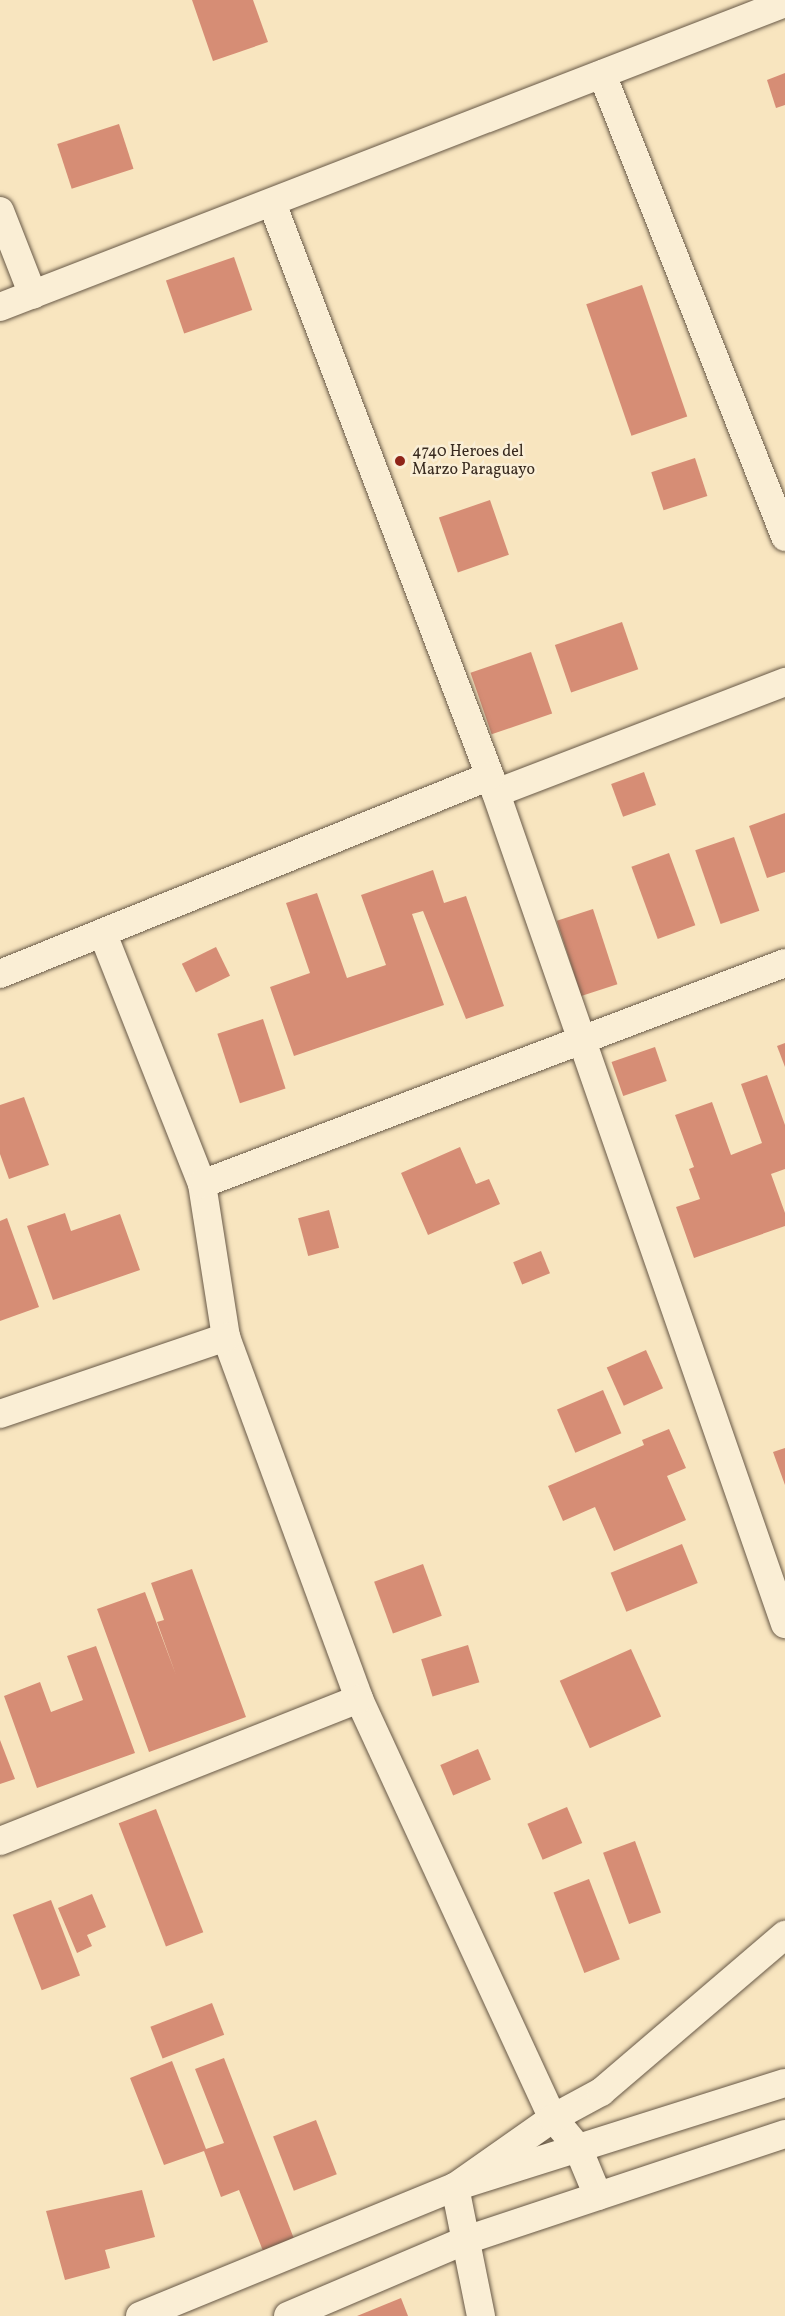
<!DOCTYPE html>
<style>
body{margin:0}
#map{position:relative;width:785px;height:2316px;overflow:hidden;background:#f8e5bf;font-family:Vollkorn,serif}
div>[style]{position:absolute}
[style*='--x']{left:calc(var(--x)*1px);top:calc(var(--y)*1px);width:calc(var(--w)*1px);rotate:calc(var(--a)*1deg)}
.building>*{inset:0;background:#d68d75;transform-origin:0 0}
.roads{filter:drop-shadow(0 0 2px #685947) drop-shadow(0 0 2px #685947)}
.minor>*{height:28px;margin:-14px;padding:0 14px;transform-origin:14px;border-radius:14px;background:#faeed5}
.dots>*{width:16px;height:16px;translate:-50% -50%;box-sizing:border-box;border:3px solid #faeed5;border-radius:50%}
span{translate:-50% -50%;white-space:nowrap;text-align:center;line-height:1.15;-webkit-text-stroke:5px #faeed5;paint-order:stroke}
.poi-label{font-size:16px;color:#382a1f}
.left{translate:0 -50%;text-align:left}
</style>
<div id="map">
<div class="building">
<div style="clip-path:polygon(192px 0,253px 0,268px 42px,213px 61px)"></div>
<div style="clip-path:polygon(785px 73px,785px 105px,776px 108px,767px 80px)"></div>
<div style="left:119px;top:124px;width:47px;height:65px;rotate:72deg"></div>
<div style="left:234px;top:257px;width:56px;height:72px;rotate:71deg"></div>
<div style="left:642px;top:285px;width:139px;height:59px;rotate:71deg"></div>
<div style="left:695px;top:458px;width:40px;height:46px;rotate:72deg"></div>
<div style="left:490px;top:500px;width:58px;height:54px;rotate:71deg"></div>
<div style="left:622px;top:622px;width:50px;height:71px;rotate:71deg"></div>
<div style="left:531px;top:652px;width:65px;height:64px;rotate:71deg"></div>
<div style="left:644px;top:772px;width:35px;height:35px;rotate:70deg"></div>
<div style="clip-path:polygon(785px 813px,785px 872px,767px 878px,749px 826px)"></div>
<div style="left:734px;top:837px;width:78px;height:41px;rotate:71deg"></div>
<div style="left:669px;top:853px;width:77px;height:40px;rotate:70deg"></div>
<div style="clip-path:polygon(433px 870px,444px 903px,466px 896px,504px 1006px,466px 1019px,423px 911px,412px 914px,444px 1005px,294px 1056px,270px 987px,310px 973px,286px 903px,317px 893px,347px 978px,386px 965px,361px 895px)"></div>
<div style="left:593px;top:909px;width:79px;height:38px;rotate:72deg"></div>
<div style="left:216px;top:947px;width:32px;height:38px;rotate:64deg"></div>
<div style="left:263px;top:1019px;width:73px;height:48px;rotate:72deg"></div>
<div style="clip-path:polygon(785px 1043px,785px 1067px,777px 1046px)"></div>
<div style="left:655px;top:1047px;width:36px;height:46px;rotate:71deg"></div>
<div style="clip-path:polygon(767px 1075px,785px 1125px,785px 1169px,771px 1174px,785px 1213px,785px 1226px,694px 1258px,676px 1207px,700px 1199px,689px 1169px,694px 1167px,675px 1115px,712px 1102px,731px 1155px,762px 1143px,741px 1084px)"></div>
<div style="clip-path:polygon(24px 1097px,49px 1165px,9px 1179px,0 1154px,0 1105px)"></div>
<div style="clip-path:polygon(460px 1147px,476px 1184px,489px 1179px,500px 1204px,428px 1235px,401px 1173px)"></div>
<div style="left:329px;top:1210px;width:39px;height:32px;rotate:75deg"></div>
<div style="clip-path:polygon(65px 1213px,71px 1231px,120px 1214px,140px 1270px,53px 1300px,27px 1226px)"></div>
<div style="clip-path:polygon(7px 1218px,39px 1307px,0 1321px,0 1221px)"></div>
<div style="left:541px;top:1251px;width:24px;height:30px;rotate:68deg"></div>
<div style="left:646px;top:1350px;width:42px;height:43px;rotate:66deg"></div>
<div style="left:603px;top:1390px;width:47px;height:50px;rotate:67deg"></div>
<div style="clip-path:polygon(669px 1429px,686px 1468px,667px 1476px,686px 1520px,614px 1551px,595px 1507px,563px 1521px,548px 1486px,644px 1445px,642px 1440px)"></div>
<div style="clip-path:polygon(785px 1448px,785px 1485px,773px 1452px)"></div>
<div style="left:682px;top:1544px;width:42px;height:77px;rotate:68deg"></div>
<div style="left:423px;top:1564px;width:55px;height:52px;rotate:70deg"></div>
<div style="clip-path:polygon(192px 1569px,246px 1717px,149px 1752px,97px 1609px,145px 1592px,176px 1675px,157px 1622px,164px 1620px,151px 1583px)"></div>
<div style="left:468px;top:1645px;width:39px;height:49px;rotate:73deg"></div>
<div style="clip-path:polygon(96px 1646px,135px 1753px,37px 1788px,4px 1696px,40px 1682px,51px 1712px,83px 1700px,67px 1656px)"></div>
<div style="left:631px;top:1649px;width:74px;height:78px;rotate:66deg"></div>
<div style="clip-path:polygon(0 1740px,15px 1779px,0 1784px)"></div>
<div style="left:478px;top:1749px;width:33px;height:41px;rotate:67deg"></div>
<div style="left:567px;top:1807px;width:39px;height:43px;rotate:67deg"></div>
<div style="left:156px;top:1809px;width:132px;height:40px;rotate:69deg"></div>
<div style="left:635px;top:1841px;width:76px;height:34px;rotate:70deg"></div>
<div style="left:589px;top:1879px;width:86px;height:38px;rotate:69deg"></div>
<div style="clip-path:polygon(92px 1894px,106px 1927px,87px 1935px,92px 1946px,77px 1953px,58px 1908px)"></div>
<div style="left:51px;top:1900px;width:81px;height:41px;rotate:69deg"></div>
<div style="left:212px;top:2003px;width:34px;height:66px;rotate:69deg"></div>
<div style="clip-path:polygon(224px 2058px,296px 2244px,265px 2256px,239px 2190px,221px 2197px,204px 2151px,164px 2165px,130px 2078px,172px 2061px,206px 2149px,224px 2143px,195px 2069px)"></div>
<div style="left:316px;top:2120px;width:58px;height:46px;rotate:69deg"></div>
<div style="clip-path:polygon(142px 2190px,155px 2237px,105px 2250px,110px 2268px,65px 2280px,46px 2211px)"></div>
<div style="clip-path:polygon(401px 2298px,408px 2316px,357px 2316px)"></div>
</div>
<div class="roads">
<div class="minor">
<div style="--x:602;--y:74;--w:498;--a:68.4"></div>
<div style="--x:272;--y:203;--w:613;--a:69.17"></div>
<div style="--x:490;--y:776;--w:898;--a:70.82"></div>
<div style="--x:0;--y:211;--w:90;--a:68.6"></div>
<div style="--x:0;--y:307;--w:842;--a:-21.17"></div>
<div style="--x:496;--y:793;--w:310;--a:-21"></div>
<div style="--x:103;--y:934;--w:269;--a:68.4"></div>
<div style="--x:202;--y:1184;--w:155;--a:81.1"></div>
<div style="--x:226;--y:1337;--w:386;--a:69.8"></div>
<div style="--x:359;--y:1699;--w:462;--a:65.2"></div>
<div style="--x:553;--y:2118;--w:39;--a:50"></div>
<div style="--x:578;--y:2148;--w:52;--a:67.4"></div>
<div style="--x:0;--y:974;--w:528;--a:-22"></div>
<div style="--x:202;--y:1184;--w:623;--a:-20.76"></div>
<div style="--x:0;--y:1414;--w:239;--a:-18.8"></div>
<div style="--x:0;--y:1841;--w:386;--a:-21.6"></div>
<div style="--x:140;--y:2316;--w:340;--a:-22.3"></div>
<div style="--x:455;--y:2187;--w:346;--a:-17.5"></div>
<div style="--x:288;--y:2316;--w:194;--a:-23.1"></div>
<div style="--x:466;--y:2240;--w:336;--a:-18.4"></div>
<div style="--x:481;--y:2316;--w:132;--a:-101.4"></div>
<div style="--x:455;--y:2187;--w:120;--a:-35.1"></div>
<div style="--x:553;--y:2118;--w:55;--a:-28.4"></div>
<div style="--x:601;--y:2092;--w:242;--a:-40.5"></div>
</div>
</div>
<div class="dots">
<div style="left:400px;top:461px;background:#8f2418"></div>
</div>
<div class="poi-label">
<span class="left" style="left:412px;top:461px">4740 Heroes del<br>Marzo Paraguayo</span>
</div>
</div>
